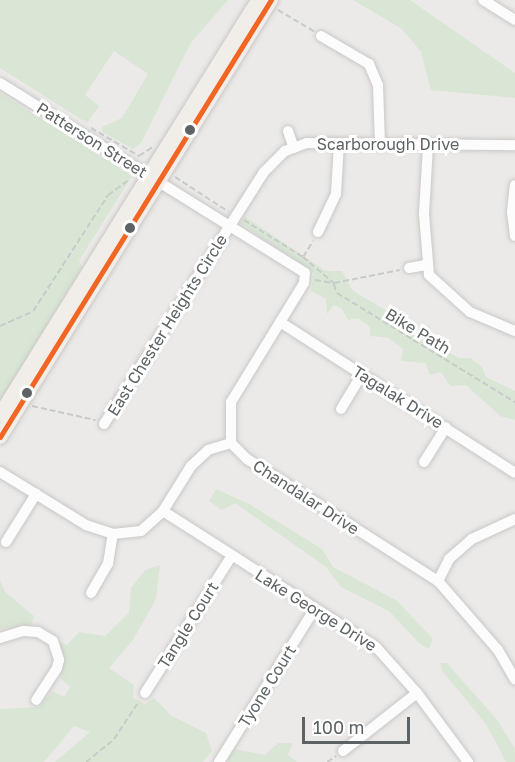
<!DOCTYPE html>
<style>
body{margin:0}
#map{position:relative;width:515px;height:762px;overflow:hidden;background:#eceae8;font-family:"Golos Text",sans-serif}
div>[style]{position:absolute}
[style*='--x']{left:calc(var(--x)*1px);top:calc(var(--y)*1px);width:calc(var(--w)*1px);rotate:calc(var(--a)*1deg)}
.green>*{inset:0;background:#d9e6d5}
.path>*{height:1.5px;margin-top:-0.75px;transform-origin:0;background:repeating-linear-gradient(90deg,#c7cbc9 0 6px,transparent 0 9px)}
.roads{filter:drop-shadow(0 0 2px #c9c8c7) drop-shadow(0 0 2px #c9c8c7)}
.minor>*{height:10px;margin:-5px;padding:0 5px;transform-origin:5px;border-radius:5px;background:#fcfcfc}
.major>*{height:14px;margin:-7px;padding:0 7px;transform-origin:7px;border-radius:7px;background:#f1eee9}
.bus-1>*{height:4.5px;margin:-2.25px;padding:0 2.25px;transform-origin:2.25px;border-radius:2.25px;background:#f26522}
.dots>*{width:16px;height:16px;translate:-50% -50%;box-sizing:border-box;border:3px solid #fff;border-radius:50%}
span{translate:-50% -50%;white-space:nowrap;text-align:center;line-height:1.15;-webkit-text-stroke:6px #fff;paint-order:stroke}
.street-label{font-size:16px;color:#5d6264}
.scale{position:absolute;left:302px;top:717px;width:108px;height:27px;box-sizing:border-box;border:3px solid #5d6264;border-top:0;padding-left:8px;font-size:18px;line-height:21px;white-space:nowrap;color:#5d6264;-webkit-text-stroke:4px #fff;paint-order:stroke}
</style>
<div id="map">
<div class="green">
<div style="clip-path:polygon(0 0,228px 0,190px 44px,141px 143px,133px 149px,102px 132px,102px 127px,122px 118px,148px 74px,114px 51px,85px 95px,99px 106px,87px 123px,0 68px)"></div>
<div style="clip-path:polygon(353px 0,410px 0,515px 73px,515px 98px,431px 90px,421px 52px,402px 29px)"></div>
<div style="clip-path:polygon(0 93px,132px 176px,79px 261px,82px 267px,0 402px)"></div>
<div style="clip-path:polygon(244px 216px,326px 271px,342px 271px,352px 290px,420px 331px,430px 325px,434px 344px,459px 358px,471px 358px,482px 367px,486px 377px,515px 391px,515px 420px,500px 416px,466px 385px,450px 386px,441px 372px,430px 375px,426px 363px,401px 361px,403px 349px,389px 338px,370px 336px,370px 327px,358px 318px,348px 320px,342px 309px,334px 305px,327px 314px,326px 299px,311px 291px,314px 273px,240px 223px)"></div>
<div style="clip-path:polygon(216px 489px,249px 504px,322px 549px,333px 567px,396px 600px,433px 639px,429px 649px,419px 643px,389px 611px,341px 587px,326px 567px,235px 503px,222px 510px,209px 501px)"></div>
<div style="clip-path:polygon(160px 565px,156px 599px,133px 640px,109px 668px,134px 685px,133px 698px,145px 704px,154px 698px,172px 716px,206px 733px,212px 751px,203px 762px,55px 762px,90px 732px,74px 726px,44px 762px,0 762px,0 709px,39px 707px,52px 691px,64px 697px,70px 687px,60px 678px,65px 656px,55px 640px,67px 645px,79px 632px,105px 636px,129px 613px,131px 588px,145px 570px)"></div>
<div style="clip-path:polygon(0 580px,5px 592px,34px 616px,31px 625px,0 629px)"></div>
<div style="clip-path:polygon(440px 663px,447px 663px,498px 721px,515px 749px,515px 762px,506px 762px,486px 724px,443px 672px)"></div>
<div style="clip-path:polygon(278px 743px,293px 743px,288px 755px,297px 762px,227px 762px,234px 749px,265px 755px)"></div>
</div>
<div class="path">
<div style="--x:278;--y:10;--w:43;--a:30.7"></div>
<div style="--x:91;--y:128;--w:56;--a:30.3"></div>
<div style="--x:139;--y:156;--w:17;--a:-33"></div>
<div style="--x:175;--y:177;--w:64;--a:32.9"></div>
<div style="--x:244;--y:220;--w:70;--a:32.1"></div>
<div style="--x:303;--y:257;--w:40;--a:40"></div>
<div style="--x:303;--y:257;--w:19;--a:-58"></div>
<div style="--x:315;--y:280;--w:19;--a:9"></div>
<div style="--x:334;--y:283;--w:67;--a:-11.1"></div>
<div style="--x:334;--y:284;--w:9;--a:72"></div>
<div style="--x:337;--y:293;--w:209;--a:31.5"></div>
<div style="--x:0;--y:326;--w:36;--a:-24"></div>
<div style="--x:33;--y:311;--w:138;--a:-57.1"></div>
<div style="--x:108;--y:195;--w:24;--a:-36"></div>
<div style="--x:32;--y:406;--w:65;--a:12.5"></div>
<div style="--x:86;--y:762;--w:36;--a:-39"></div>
<div style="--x:114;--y:739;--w:45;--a:-56.7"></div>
<div style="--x:327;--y:762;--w:11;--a:-34"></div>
</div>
<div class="roads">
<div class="minor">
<div style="--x:483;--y:0;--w:38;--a:32"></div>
<div style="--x:321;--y:36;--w:56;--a:30.3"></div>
<div style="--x:369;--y:64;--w:23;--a:67"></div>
<div style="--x:378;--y:85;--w:60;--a:88.1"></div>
<div style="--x:0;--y:83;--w:359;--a:31.9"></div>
<div style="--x:305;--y:273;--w:10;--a:96"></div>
<div style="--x:304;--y:283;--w:140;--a:121.5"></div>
<div style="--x:231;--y:402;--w:41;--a:90"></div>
<div style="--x:231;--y:443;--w:23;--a:45"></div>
<div style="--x:247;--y:459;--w:227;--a:32.6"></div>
<div style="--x:438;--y:581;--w:91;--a:49"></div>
<div style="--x:498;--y:650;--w:34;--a:60"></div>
<div style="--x:288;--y:131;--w:18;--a:71"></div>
<div style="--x:428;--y:146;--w:68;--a:93.4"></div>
<div style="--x:424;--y:214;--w:61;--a:85.3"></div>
<div style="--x:429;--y:275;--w:55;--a:42.1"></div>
<div style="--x:470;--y:312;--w:49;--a:22.9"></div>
<div style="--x:318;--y:232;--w:42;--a:-64.7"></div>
<div style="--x:336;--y:194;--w:50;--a:-86.6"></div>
<div style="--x:515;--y:236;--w:24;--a:-97"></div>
<div style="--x:512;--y:212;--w:27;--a:-84"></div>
<div style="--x:409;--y:268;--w:17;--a:-10"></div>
<div style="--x:280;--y:322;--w:279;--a:32.7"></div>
<div style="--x:341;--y:409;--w:39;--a:-59"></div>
<div style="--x:104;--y:424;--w:297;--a:-57.6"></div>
<div style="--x:263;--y:173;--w:31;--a:-45"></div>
<div style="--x:285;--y:151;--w:23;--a:-20"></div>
<div style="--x:307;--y:143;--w:208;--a:0.6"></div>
<div style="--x:424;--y:462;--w:41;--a:-57.8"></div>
<div style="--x:0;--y:472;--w:101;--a:31.6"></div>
<div style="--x:86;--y:525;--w:28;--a:18"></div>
<div style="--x:113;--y:534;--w:28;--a:-6"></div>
<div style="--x:141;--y:531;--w:30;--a:-42"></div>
<div style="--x:163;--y:511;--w:53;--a:-58.1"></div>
<div style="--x:191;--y:466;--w:23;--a:-43"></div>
<div style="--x:208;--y:450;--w:24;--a:-17"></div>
<div style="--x:163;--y:511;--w:253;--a:32.6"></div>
<div style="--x:376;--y:647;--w:62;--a:48.3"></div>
<div style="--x:417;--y:693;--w:86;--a:53.5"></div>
<div style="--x:6;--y:542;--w:57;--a:-58"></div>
<div style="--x:438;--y:581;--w:25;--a:-63"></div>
<div style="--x:449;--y:559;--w:30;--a:-41"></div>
<div style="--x:472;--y:539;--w:47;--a:-24.9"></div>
<div style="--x:91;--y:593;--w:34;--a:-60"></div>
<div style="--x:108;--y:564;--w:30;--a:-81"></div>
<div style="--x:0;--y:638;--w:24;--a:-17"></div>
<div style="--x:23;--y:631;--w:15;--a:4"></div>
<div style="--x:38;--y:632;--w:17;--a:31"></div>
<div style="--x:53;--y:641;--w:20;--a:72"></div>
<div style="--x:59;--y:660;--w:8;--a:104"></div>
<div style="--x:57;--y:668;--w:38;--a:123"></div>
<div style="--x:145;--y:693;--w:161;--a:-57.7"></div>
<div style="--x:343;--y:751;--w:94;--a:-38.1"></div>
<div style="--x:219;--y:762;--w:179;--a:-58"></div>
</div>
<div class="major">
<div style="--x:0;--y:415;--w:489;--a:-58.1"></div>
<div style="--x:0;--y:437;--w:514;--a:-58.2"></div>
</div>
</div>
<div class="bus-1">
<div style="--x:0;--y:437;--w:514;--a:-58.2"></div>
</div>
<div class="dots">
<div style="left:190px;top:130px;background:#5d6264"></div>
<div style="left:130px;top:228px;background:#5d6264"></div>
<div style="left:27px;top:393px;background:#5d6264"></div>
</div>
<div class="street-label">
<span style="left:92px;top:140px;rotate:32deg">Patterson Street</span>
<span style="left:388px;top:144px">Scarborough Drive</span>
<span style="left:167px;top:325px;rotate:-58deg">East Chester Heights Circle</span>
<span style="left:418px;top:331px;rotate:31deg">Bike Path</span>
<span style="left:398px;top:397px;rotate:32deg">Tagalak Drive</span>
<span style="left:306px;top:497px;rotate:33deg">Chandalar Drive</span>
<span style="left:316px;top:610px;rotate:32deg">Lake George Drive</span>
<span style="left:188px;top:625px;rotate:-58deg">Tangle Court</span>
<span style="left:267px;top:686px;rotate:-58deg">Tyone Court</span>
</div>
<div class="scale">100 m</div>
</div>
